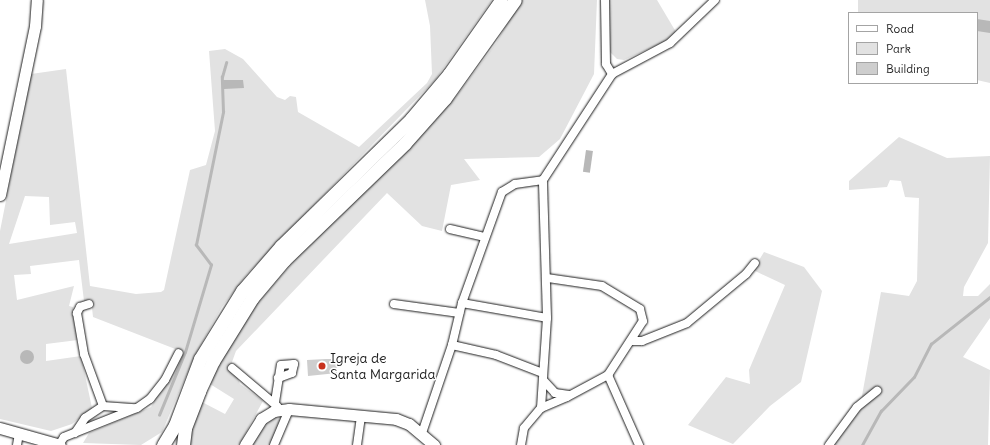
<!DOCTYPE html>
<style>
body{margin:0}
#map{position:relative;width:990px;height:445px;overflow:hidden;background:#fff;font-family:Delius,sans-serif}
div>[style]{position:absolute}
[style*='--x']{left:calc(var(--x)*1px);top:calc(var(--y)*1px);width:calc(var(--w)*1px);rotate:calc(var(--a)*1deg)}
.green>*{inset:0;background:#e2e2e2}
.water>*{inset:0;background:#b8b8b8;transform-origin:0 0}
.round{border-radius:50%}
.stream>*{height:2.5px;margin:-1.25px;padding:0 1.25px;transform-origin:1.25px;border-radius:1.25px;background:#b8b8b8}
.building>*{inset:0;background:#cecece}
.roads{filter:drop-shadow(0 0 1px #1c1c1c) drop-shadow(0 0 1px #1c1c1c)}
.street>*{height:8px;margin:-4px;padding:0 4px;transform-origin:4px;border-radius:4px;background:#fff}
.secondary>*{height:11px;margin:-5.5px;padding:0 5.5px;transform-origin:5.5px;border-radius:5.5px;background:#fff}
.primary>*{height:13px;margin:-6.5px;padding:0 6.5px;transform-origin:6.5px;border-radius:6.5px;background:#fff}
.dots>*{width:11px;height:11px;translate:-50% -50%;box-sizing:border-box;border:2px solid #fff;border-radius:50%}
span{translate:-50% -50%;white-space:nowrap;text-align:center;line-height:1.15;-webkit-text-stroke:3px #fff;paint-order:stroke}
.poi-label{font-size:14px;color:#1c1c1c}
.left{translate:0 -50%;text-align:left}
.legend{position:absolute;left:848px;top:12px;width:130px;height:72px;box-sizing:border-box;background:#fff;border:1px solid #a4a4a4;margin:0;padding:5px 7px;list-style:none;font-size:12px;color:#1c1c1c}
.legend li{display:flex;align-items:center;gap:8px;height:20px}
.legend b{width:20px;border:1px solid #a4a4a4}
</style>
<div id="map">
<div class="green">
<div style="clip-path:polygon(evenodd,425px 0,492px 0,435px 80px,247px 274px,222px 307px,195px 355px,162px 432px,141px 445px,83px 443px,89px 433px,151px 407px,183px 352px,93px 317px,91px 299px,84px 301px,79px 260px,30px 266px,31px 274px,14px 275px,17px 300px,74px 286px,69px 306px,73px 307px,78px 340px,46px 344px,46px 361px,81px 356px,92px 408px,72px 424px,51px 431px,0 419px,0 231px,31px 74px,66px 69px,90px 286px,136px 294px,161px 292px,164px 290px,190px 170px,206px 165px,215px 131px,209px 51px,225px 49px,243px 59px,277px 97px,285px 100px,290px 96px,296px 97px,298px 112px,359px 147px,427px 83px,432px 74px,430px 26px,425px 0,25px 196px,49px 197px,50px 225px,75px 222px,77px 233px,9px 244px,25px 196px)"></div>
<div style="clip-path:polygon(521px 0,597px 0,594px 74px,560px 139px,539px 157px,464px 159px,480px 180px,451px 185px,442px 231px,422px 226px,387px 193px,236px 351px,232px 362px,240px 384px,263px 401px,239px 445px,190px 445px,189px 436px,202px 402px,225px 414px,234px 399px,210px 384px,228px 347px,252px 310px,300px 254px,455px 98px,496px 43px)"></div>
<div style="clip-path:polygon(609px 0,657px 0,676px 32px,664px 42px,624px 60px,617px 59px,610px 52px)"></div>
<div style="clip-path:polygon(858px 0,990px 0,990px 83px,977px 80px,977px 13px,866px 13px,858px 12px)"></div>
<div style="clip-path:polygon(899px 137px,947px 158px,990px 156px,988px 243px,964px 287px,963px 296px,978px 296px,990px 284px,990px 318px,963px 357px,990px 370px,988px 445px,834px 445px,859px 412px,881px 292px,909px 296px,917px 281px,919px 198px,905px 197px,901px 181px,890px 180px,887px 187px,849px 190px,849px 181px)"></div>
<div style="clip-path:polygon(764px 252px,804px 267px,822px 291px,801px 382px,770px 406px,733px 444px,688px 425px,726px 377px,750px 384px,749px 370px,785px 285px,753px 270px)"></div>
<div style="clip-path:polygon(273px 418px,282px 419px,282px 422px,270px 445px,252px 445px,261px 430px)"></div>
</div>
<div class="water">
<div style="clip-path:polygon(977px 19px,990px 21px,990px 33px,977px 31px)"></div>
<div style="clip-path:polygon(223px 80px,243px 80px,244px 88px,224px 89px)"></div>
<div style="left:586px;top:150px;width:7px;height:22px;rotate:8deg"></div>
<div class="round" style="left:20px;top:350px;width:14px;height:14px"></div>
</div>
<div class="stream">
<div style="--x:159;--y:415;--w:68;--a:-67.6"></div>
<div style="--x:185;--y:352;--w:91;--a:-73.4"></div>
<div style="--x:211;--y:265;--w:25;--a:-127"></div>
<div style="--x:196;--y:245;--w:136;--a:-78.5"></div>
<div style="--x:223;--y:112;--w:35;--a:-92"></div>
<div style="--x:222;--y:77;--w:15;--a:-74"></div>
<div style="--x:862;--y:445;--w:39;--a:-61"></div>
<div style="--x:881;--y:411;--w:47;--a:-45.9"></div>
<div style="--x:914;--y:377;--w:37;--a:-63"></div>
<div style="--x:931;--y:344;--w:75;--a:-38.5"></div>
</div>
<div class="building">
<div style="clip-path:polygon(326px 359px,336px 359px,337px 373px,308px 376px,307px 360px)"></div>
</div>
<div class="roads">
<div class="street">
<div style="--x:605;--y:0;--w:64;--a:89.1"></div>
<div style="--x:606;--y:64;--w:12;--a:59"></div>
<div style="--x:543;--y:180;--w:126;--a:-56.9"></div>
<div style="--x:612;--y:74;--w:66;--a:-28.1"></div>
<div style="--x:670;--y:43;--w:62;--a:-43.7"></div>
<div style="--x:450;--y:229;--w:36;--a:13"></div>
<div style="--x:462;--y:303;--w:86;--a:10"></div>
<div style="--x:89;--y:304;--w:9;--a:162"></div>
<div style="--x:80;--y:307;--w:7;--a:117"></div>
<div style="--x:77;--y:313;--w:42;--a:80.3"></div>
<div style="--x:84;--y:354;--w:55;--a:69.9"></div>
<div style="--x:394;--y:304;--w:66;--a:7.9"></div>
<div style="--x:632;--y:341;--w:10;--a:0"></div>
<div style="--x:642;--y:341;--w:48;--a:-21.8"></div>
<div style="--x:687;--y:323;--w:77;--a:-39.7"></div>
<div style="--x:746;--y:274;--w:14;--a:-51"></div>
<div style="--x:452;--y:345;--w:45;--a:12.8"></div>
<div style="--x:496;--y:355;--w:50;--a:21"></div>
<div style="--x:232;--y:368;--w:59;--a:40.2"></div>
<div style="--x:608;--y:375;--w:77;--a:66.1"></div>
<div style="--x:544;--y:381;--w:16;--a:47"></div>
<div style="--x:555;--y:393;--w:14;--a:8"></div>
<div style="--x:275;--y:402;--w:37;--a:-81"></div>
<div style="--x:281;--y:365;--w:13;--a:-4"></div>
<div style="--x:294;--y:364;--w:9;--a:103"></div>
<div style="--x:292;--y:373;--w:15;--a:160"></div>
<div style="--x:541;--y:408;--w:90;--a:-86.2"></div>
<div style="--x:547;--y:318;--w:138;--a:-91.7"></div>
<div style="--x:75;--y:433;--w:18;--a:-56"></div>
<div style="--x:85;--y:418;--w:22;--a:-34"></div>
<div style="--x:103;--y:406;--w:32;--a:4"></div>
<div style="--x:422;--y:433;--w:93;--a:-71.2"></div>
<div style="--x:452;--y:345;--w:43;--a:-76.6"></div>
<div style="--x:462;--y:303;--w:118;--a:-70.2"></div>
<div style="--x:502;--y:192;--w:15;--a:-32"></div>
<div style="--x:515;--y:184;--w:28;--a:-8"></div>
<div style="--x:17;--y:445;--w:11;--a:-80"></div>
<div style="--x:59;--y:445;--w:9;--a:-58"></div>
<div style="--x:64;--y:437;--w:79;--a:-21.7"></div>
<div style="--x:137;--y:408;--w:16;--a:-35"></div>
<div style="--x:150;--y:399;--w:24;--a:-52"></div>
<div style="--x:165;--y:380;--w:30;--a:-63"></div>
<div style="--x:274;--y:445;--w:39;--a:-67"></div>
<div style="--x:357;--y:445;--w:29;--a:-82"></div>
<div style="--x:521;--y:445;--w:17;--a:-80"></div>
<div style="--x:524;--y:428;--w:26;--a:-50"></div>
<div style="--x:541;--y:408;--w:28;--a:-23"></div>
<div style="--x:567;--y:397;--w:47;--a:-28.2"></div>
<div style="--x:608;--y:375;--w:64;--a:-57.1"></div>
<div style="--x:643;--y:321;--w:12;--a:-104"></div>
<div style="--x:640;--y:309;--w:44;--a:-148.8"></div>
<div style="--x:602;--y:286;--w:56;--a:-171.7"></div>
<div style="--x:829;--y:445;--w:47;--a:-53.6"></div>
<div style="--x:857;--y:407;--w:26;--a:-39"></div>
</div>
<div class="secondary">
<div style="--x:0;--y:195;--w:173;--a:-78.3"></div>
<div style="--x:35;--y:26;--w:26;--a:-86"></div>
<div style="--x:0;--y:428;--w:62;--a:15.8"></div>
<div style="--x:245;--y:445;--w:31;--a:-58"></div>
<div style="--x:261;--y:419;--w:15;--a:-32"></div>
<div style="--x:274;--y:411;--w:15;--a:-8"></div>
<div style="--x:289;--y:409;--w:107;--a:5.3"></div>
<div style="--x:396;--y:419;--w:14;--a:21"></div>
<div style="--x:409;--y:424;--w:33;--a:40"></div>
</div>
<div class="primary">
<div style="--x:163;--y:445;--w:23;--a:-59"></div>
<div style="--x:175;--y:425;--w:71;--a:-69.3"></div>
<div style="--x:200;--y:359;--w:80;--a:-58.3"></div>
<div style="--x:242;--y:291;--w:60;--a:-49.1"></div>
<div style="--x:281;--y:246;--w:182;--a:-44.3"></div>
<div style="--x:411;--y:119;--w:59;--a:-49.8"></div>
<div style="--x:449;--y:74;--w:90;--a:-54.9"></div>
<div style="--x:183;--y:445;--w:17;--a:-83"></div>
<div style="--x:185;--y:428;--w:40;--a:-69"></div>
<div style="--x:199;--y:391;--w:33;--a:-65"></div>
<div style="--x:213;--y:361;--w:74;--a:-58.2"></div>
<div style="--x:252;--y:298;--w:50;--a:-49.9"></div>
<div style="--x:284;--y:260;--w:168;--a:-44"></div>
<div style="--x:405;--y:143;--w:60;--a:-48.4"></div>
<div style="--x:445;--y:98;--w:120;--a:-54.5"></div>
</div>
</div>
<div class="dots">
<div style="left:322px;top:366px;background:#c8321e"></div>
</div>
<div class="poi-label">
<span class="left" style="left:330px;top:366px">Igreja de<br>Santa Margarida</span>
</div>
<ul class="legend">
<li><b style="height:5px;background:#fff"></b>Road</li>
<li><b style="height:11px;background:#e2e2e2"></b>Park</li>
<li><b style="height:11px;background:#cecece"></b>Building</li>
</ul>
</div>
